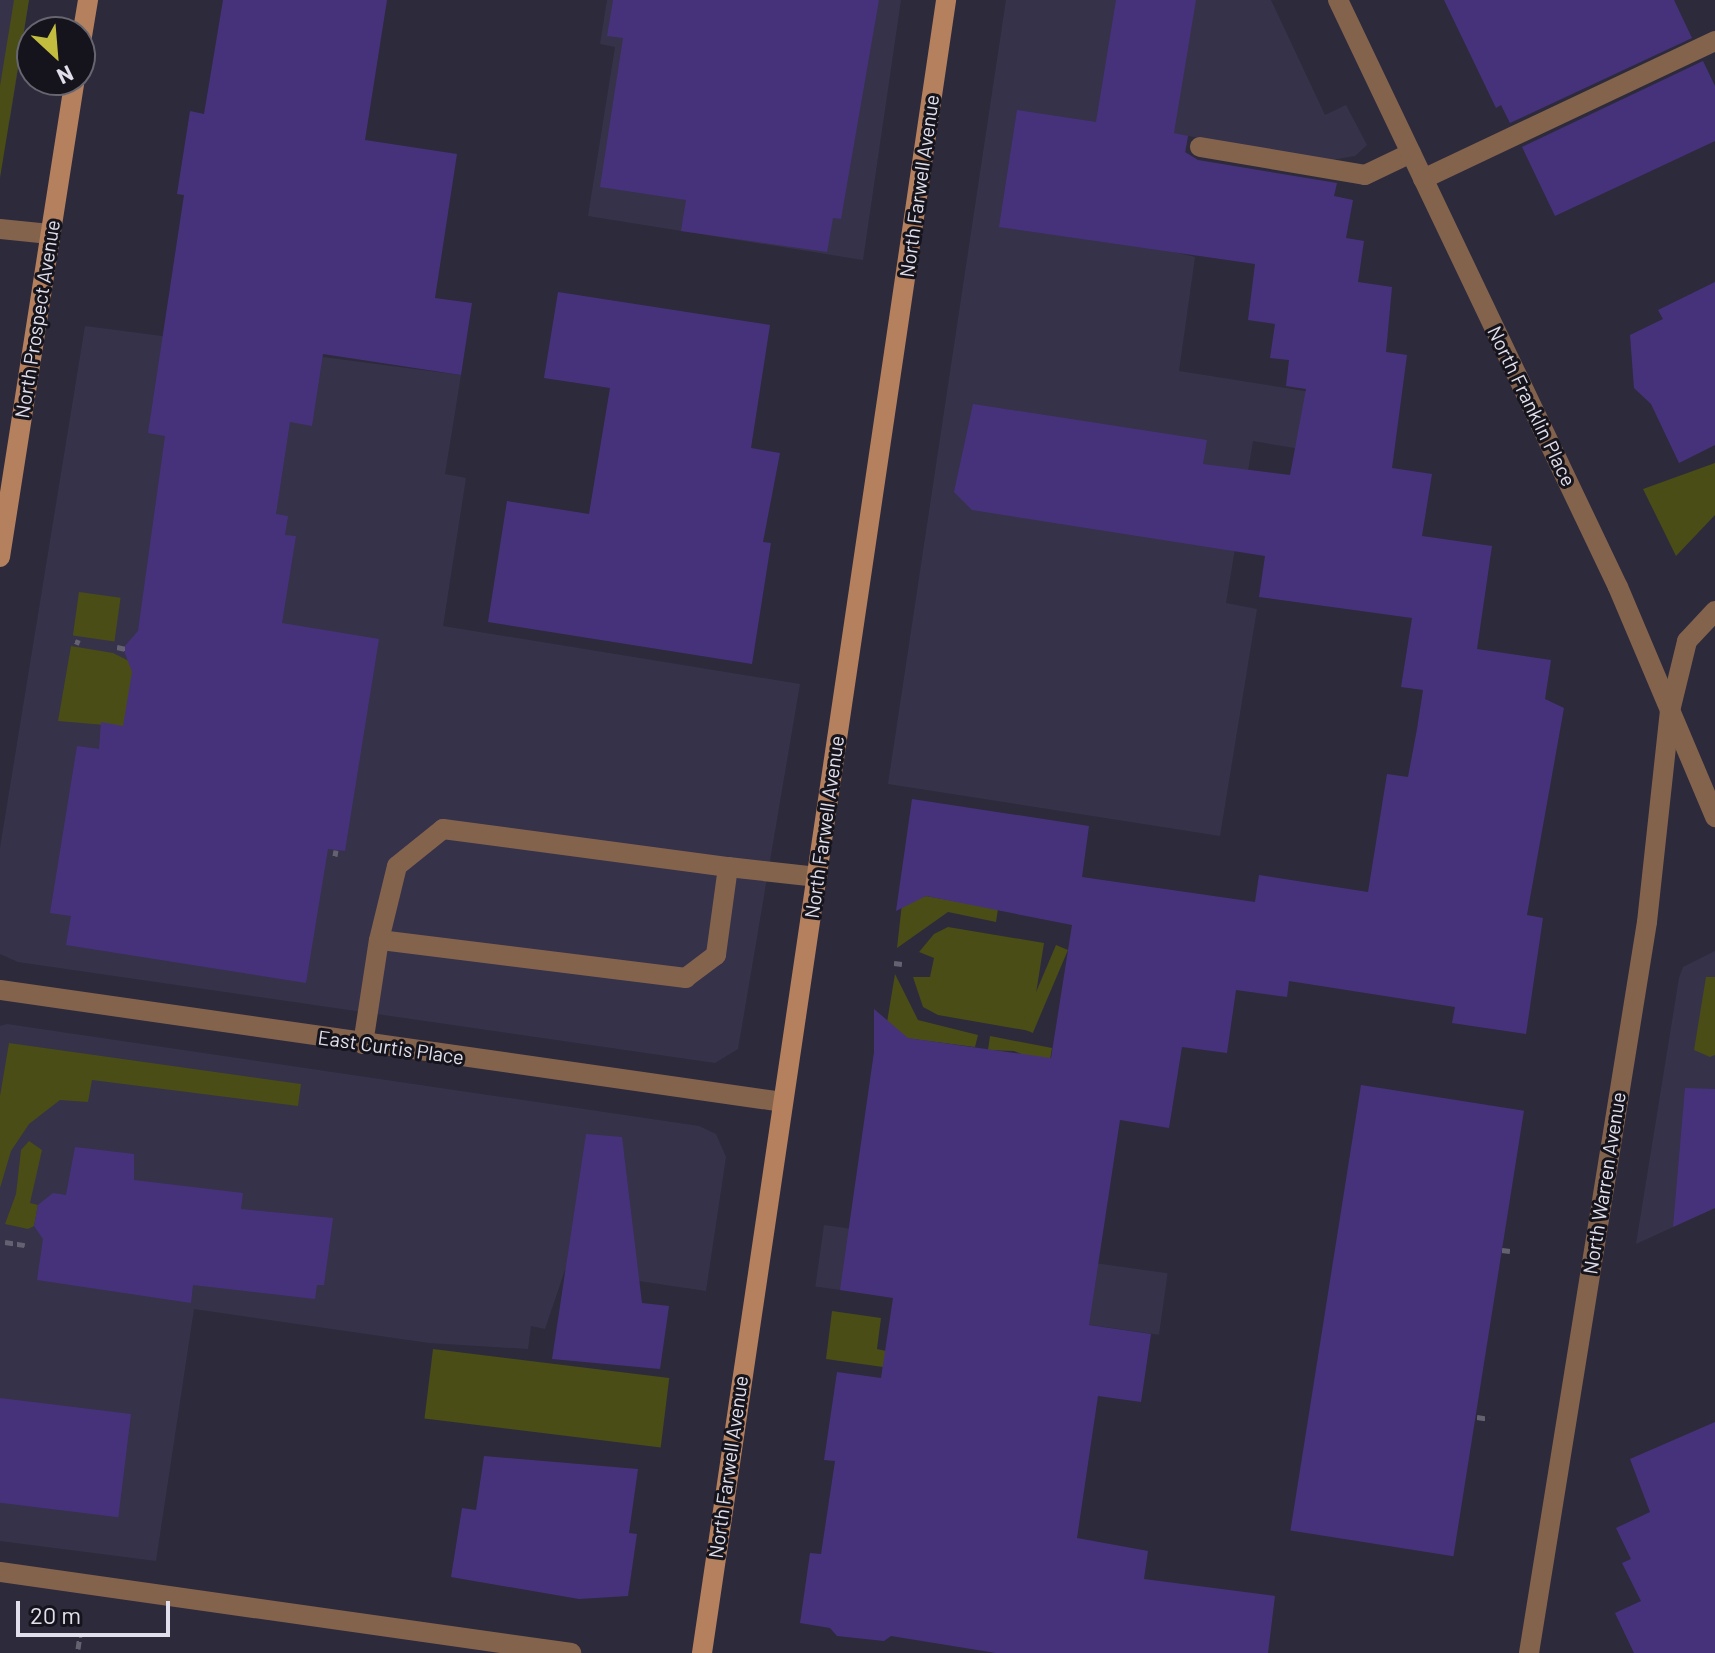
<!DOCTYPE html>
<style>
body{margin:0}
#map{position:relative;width:1715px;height:1653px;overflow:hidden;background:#2d2a3c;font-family:Barlow,sans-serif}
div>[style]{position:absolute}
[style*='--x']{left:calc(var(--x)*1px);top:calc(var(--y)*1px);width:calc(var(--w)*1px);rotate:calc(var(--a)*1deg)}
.built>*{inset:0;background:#363249;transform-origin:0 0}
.green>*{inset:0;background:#4a4d16;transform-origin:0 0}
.building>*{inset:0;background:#46327b;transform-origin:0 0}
.path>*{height:5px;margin-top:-2.5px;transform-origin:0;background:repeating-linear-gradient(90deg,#646171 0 8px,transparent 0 12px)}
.lane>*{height:20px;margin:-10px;padding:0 10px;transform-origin:10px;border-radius:10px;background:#84634d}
.street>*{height:20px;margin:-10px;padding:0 10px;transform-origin:10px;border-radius:10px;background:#84634d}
.secondary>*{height:20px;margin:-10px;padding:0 10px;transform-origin:10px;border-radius:10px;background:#b5805d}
span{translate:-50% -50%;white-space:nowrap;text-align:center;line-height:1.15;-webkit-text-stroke:6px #15141c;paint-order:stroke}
.street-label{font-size:20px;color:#e1dfeb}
.north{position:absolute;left:16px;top:16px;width:80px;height:80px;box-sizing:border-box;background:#15141c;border:2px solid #67656f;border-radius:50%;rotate:154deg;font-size:22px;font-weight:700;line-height:32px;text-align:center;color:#e1dfeb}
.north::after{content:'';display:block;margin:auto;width:28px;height:36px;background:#c2bd3f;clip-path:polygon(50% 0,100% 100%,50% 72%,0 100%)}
.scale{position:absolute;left:16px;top:1601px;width:154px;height:36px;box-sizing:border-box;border:4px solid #e1dfeb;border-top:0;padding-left:10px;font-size:24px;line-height:28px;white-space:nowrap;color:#e1dfeb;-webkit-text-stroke:6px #15141c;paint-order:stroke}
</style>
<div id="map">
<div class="built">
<div style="clip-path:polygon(0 0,29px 0,10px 120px,0 118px)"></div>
<div style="clip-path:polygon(607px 0,901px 0,863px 260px,588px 216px,615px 47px,600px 44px)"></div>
<div style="clip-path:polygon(1006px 0,1271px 0,1325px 115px,1346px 105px,1367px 145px,1355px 156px,1332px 160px,1188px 136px,1170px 251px,1195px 257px,1179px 371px,1323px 394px,1312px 451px,1253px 441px,1226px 603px,1257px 609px,1220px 836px,888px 784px)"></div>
<div style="clip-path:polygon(85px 326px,461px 375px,445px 474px,466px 478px,443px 626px,800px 684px,738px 1049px,715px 1063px,18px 962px,0 954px,0 848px)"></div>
<div style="clip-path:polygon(1715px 951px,1715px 1208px,1636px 1244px,1679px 978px,1683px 967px)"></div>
<div style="clip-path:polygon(7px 1024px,699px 1126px,716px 1134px,726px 1157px,706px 1291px,565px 1270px,545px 1329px,531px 1326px,528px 1349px,429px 1343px,194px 1309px,156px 1561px,0 1541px,0 1026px)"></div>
<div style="left:824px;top:1225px;width:347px;height:62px;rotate:8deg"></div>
</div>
<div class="green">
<div style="clip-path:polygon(14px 0,29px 0,0 178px,0 86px)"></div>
<div style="clip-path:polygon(1715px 463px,1715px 515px,1676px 556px,1643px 489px)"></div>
<div style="left:79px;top:592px;width:42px;height:44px;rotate:8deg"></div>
<div style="clip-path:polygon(71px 646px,113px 653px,133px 663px,128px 727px,58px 721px)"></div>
<div style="clip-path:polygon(926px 896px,998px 909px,996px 922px,948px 912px,897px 948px,902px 903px)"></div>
<div style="clip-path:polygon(948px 927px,1044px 943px,1030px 1031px,938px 1015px,923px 1007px,913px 977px,930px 977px,934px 958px,919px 952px,934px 934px)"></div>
<div style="left:1056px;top:945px;width:13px;height:90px;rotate:23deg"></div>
<div style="clip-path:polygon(895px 974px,918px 1020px,978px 1035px,975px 1047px,905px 1038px,886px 1028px)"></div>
<div style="clip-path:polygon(1706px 977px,1715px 977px,1715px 1055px,1710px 1057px,1694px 1050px)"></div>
<div style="clip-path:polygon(990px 1036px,1052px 1048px,1049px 1066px,1014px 1051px,988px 1050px)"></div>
<div style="clip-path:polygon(9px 1043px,301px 1084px,298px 1106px,92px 1080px,88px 1102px,60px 1100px,29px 1124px,11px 1151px,0 1188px,0 1096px)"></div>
<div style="clip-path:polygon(29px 1141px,42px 1150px,30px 1203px,38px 1205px,34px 1226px,28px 1229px,5px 1224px,16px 1194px,21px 1150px)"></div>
<div style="clip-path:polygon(832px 1311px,881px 1318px,877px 1349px,886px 1351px,883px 1367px,826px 1359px)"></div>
<div style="left:433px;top:1349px;width:238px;height:70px;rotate:7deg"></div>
</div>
<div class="building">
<div style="clip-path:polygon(223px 0,387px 0,365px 140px,457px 154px,435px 298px,472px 303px,461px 375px,323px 354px,312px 426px,290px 422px,276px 514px,288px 516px,285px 535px,296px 536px,282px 623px,379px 639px,345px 851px,328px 849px,306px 983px,66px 945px,71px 916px,50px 913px,77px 746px,99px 749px,101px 722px,123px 726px,132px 672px,123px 648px,138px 631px,165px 436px,148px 433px,184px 195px,177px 194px,190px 111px,204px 114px)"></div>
<div style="clip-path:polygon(613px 0,879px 0,841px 219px,833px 218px,827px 252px,681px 231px,686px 200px,600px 187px,623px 38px,607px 36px)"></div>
<div style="clip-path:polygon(1116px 0,1196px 0,1174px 133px,1188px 136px,1185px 152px,1198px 160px,1337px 183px,1334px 196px,1353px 200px,1346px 238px,1364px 241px,1358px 282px,1392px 287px,1386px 352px,1407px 355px,1392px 468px,1432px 474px,1422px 536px,1492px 546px,1477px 649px,1551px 660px,1545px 699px,1564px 708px,1527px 915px,1543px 918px,1526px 1034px,1452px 1023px,1455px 1007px,1289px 981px,1287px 997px,1236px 990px,1227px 1053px,1182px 1047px,1169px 1128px,1120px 1120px,1089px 1325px,1151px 1334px,1141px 1402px,1098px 1396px,1077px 1538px,1148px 1551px,1144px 1579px,1275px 1596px,1268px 1653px,996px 1653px,891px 1636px,884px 1641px,837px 1636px,830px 1628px,800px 1623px,810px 1553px,821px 1554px,835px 1461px,824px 1460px,837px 1372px,881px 1378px,893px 1298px,840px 1290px,874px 1052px,874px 1009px,908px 1038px,1051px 1058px,1072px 925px,926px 896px,896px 911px,912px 799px,1089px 826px,1082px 877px,1255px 902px,1259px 875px,1368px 892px,1387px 774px,1408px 777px,1417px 729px,1423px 690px,1401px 687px,1412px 618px,1259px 597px,1265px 556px,972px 510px,954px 492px,973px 404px,1207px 440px,1203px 464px,1290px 475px,1306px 389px,1286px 386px,1289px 360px,1270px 358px,1275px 324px,1248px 320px,1255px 264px,999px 227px,1017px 110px,1096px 122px)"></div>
<div style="clip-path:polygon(1444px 0,1674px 0,1692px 38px,1510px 123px,1501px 105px,1496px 108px)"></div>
<div style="clip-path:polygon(1703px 61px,1715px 86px,1715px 141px,1555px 216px,1522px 147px)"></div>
<div style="clip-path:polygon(1715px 282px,1715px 445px,1679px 463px,1651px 404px,1634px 388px,1630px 335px,1663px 319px,1658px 310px)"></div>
<div style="clip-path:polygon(558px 292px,770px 325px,751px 448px,780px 453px,763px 542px,771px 543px,752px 664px,488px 622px,507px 501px,589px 514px,610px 388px,544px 378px)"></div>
<div style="left:1361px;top:1085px;width:165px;height:451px;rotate:9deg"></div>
<div style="clip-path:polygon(1685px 1088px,1715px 1089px,1715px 1208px,1673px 1227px)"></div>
<div style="clip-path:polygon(586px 1134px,622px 1137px,642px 1303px,669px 1306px,660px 1369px,552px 1359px)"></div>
<div style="clip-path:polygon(75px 1147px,134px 1154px,134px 1180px,243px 1193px,241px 1209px,333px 1218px,324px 1285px,317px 1285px,315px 1299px,193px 1285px,191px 1303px,37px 1280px,43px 1239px,34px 1226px,38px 1205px,53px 1193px,66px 1195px)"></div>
<div style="left:0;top:1398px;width:132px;height:104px;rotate:7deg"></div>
<div style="clip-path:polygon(1715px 1422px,1715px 1653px,1634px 1653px,1615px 1613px,1641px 1601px,1622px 1563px,1631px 1559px,1616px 1528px,1650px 1512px,1630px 1459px)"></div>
<div style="clip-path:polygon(484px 1456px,638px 1469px,629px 1533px,637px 1534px,628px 1596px,579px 1599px,451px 1577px,462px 1508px,476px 1510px)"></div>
</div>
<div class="path">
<div style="--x:75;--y:641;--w:5;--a:22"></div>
<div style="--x:117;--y:647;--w:9;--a:13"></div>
<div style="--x:335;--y:856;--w:6;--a:-81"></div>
<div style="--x:894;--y:963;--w:8;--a:7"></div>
<div style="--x:5;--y:1242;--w:20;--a:9"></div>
<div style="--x:1502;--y:1250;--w:8;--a:7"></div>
<div style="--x:1477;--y:1417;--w:12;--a:9"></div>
<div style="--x:78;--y:1649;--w:14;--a:-82"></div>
</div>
<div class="lane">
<div style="--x:1200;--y:147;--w:167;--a:9.6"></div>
<div style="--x:1365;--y:175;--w:51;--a:-25.6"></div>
<div style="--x:1423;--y:179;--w:323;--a:-25.3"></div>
<div style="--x:0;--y:229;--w:50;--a:5.7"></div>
<div style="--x:728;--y:867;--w:90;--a:6.4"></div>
<div style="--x:363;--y:1044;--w:105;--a:-81.3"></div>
<div style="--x:379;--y:940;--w:76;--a:-76.3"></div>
<div style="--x:397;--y:866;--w:59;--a:-38.8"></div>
<div style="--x:443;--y:829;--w:288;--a:7.6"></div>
<div style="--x:728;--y:867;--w:89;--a:97.8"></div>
<div style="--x:716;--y:955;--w:38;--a:143"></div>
<div style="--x:686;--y:978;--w:309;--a:-172.9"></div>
</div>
<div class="street">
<div style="--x:1338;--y:0;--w:650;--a:64.5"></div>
<div style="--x:1618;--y:587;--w:250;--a:67.1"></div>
<div style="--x:0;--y:990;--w:791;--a:8.14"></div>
<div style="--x:0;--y:1572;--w:577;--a:8.07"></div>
<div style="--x:1529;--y:1653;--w:740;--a:-80.83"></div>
<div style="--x:1647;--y:922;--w:212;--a:-83.8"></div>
<div style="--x:1670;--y:711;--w:72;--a:-76.3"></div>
<div style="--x:1687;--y:641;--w:41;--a:-47"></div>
</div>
<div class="secondary">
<div style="--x:80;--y:48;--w:49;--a:-80.5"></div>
<div style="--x:0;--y:557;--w:483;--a:-81.1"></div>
<div style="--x:702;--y:1653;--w:1671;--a:-81.6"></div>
</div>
<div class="street-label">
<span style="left:919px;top:186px;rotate:-82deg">North Farwell Avenue</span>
<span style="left:37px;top:319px;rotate:-81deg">North Prospect Avenue</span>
<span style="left:1532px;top:406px;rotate:64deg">North Franklin Place</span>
<span style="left:824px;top:827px;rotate:-82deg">North Farwell Avenue</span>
<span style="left:391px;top:1047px;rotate:8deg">East Curtis Place</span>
<span style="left:1604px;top:1183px;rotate:-81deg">North Warren Avenue</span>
<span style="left:728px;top:1467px;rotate:-82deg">North Farwell Avenue</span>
</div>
<div class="north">N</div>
<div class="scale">20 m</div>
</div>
